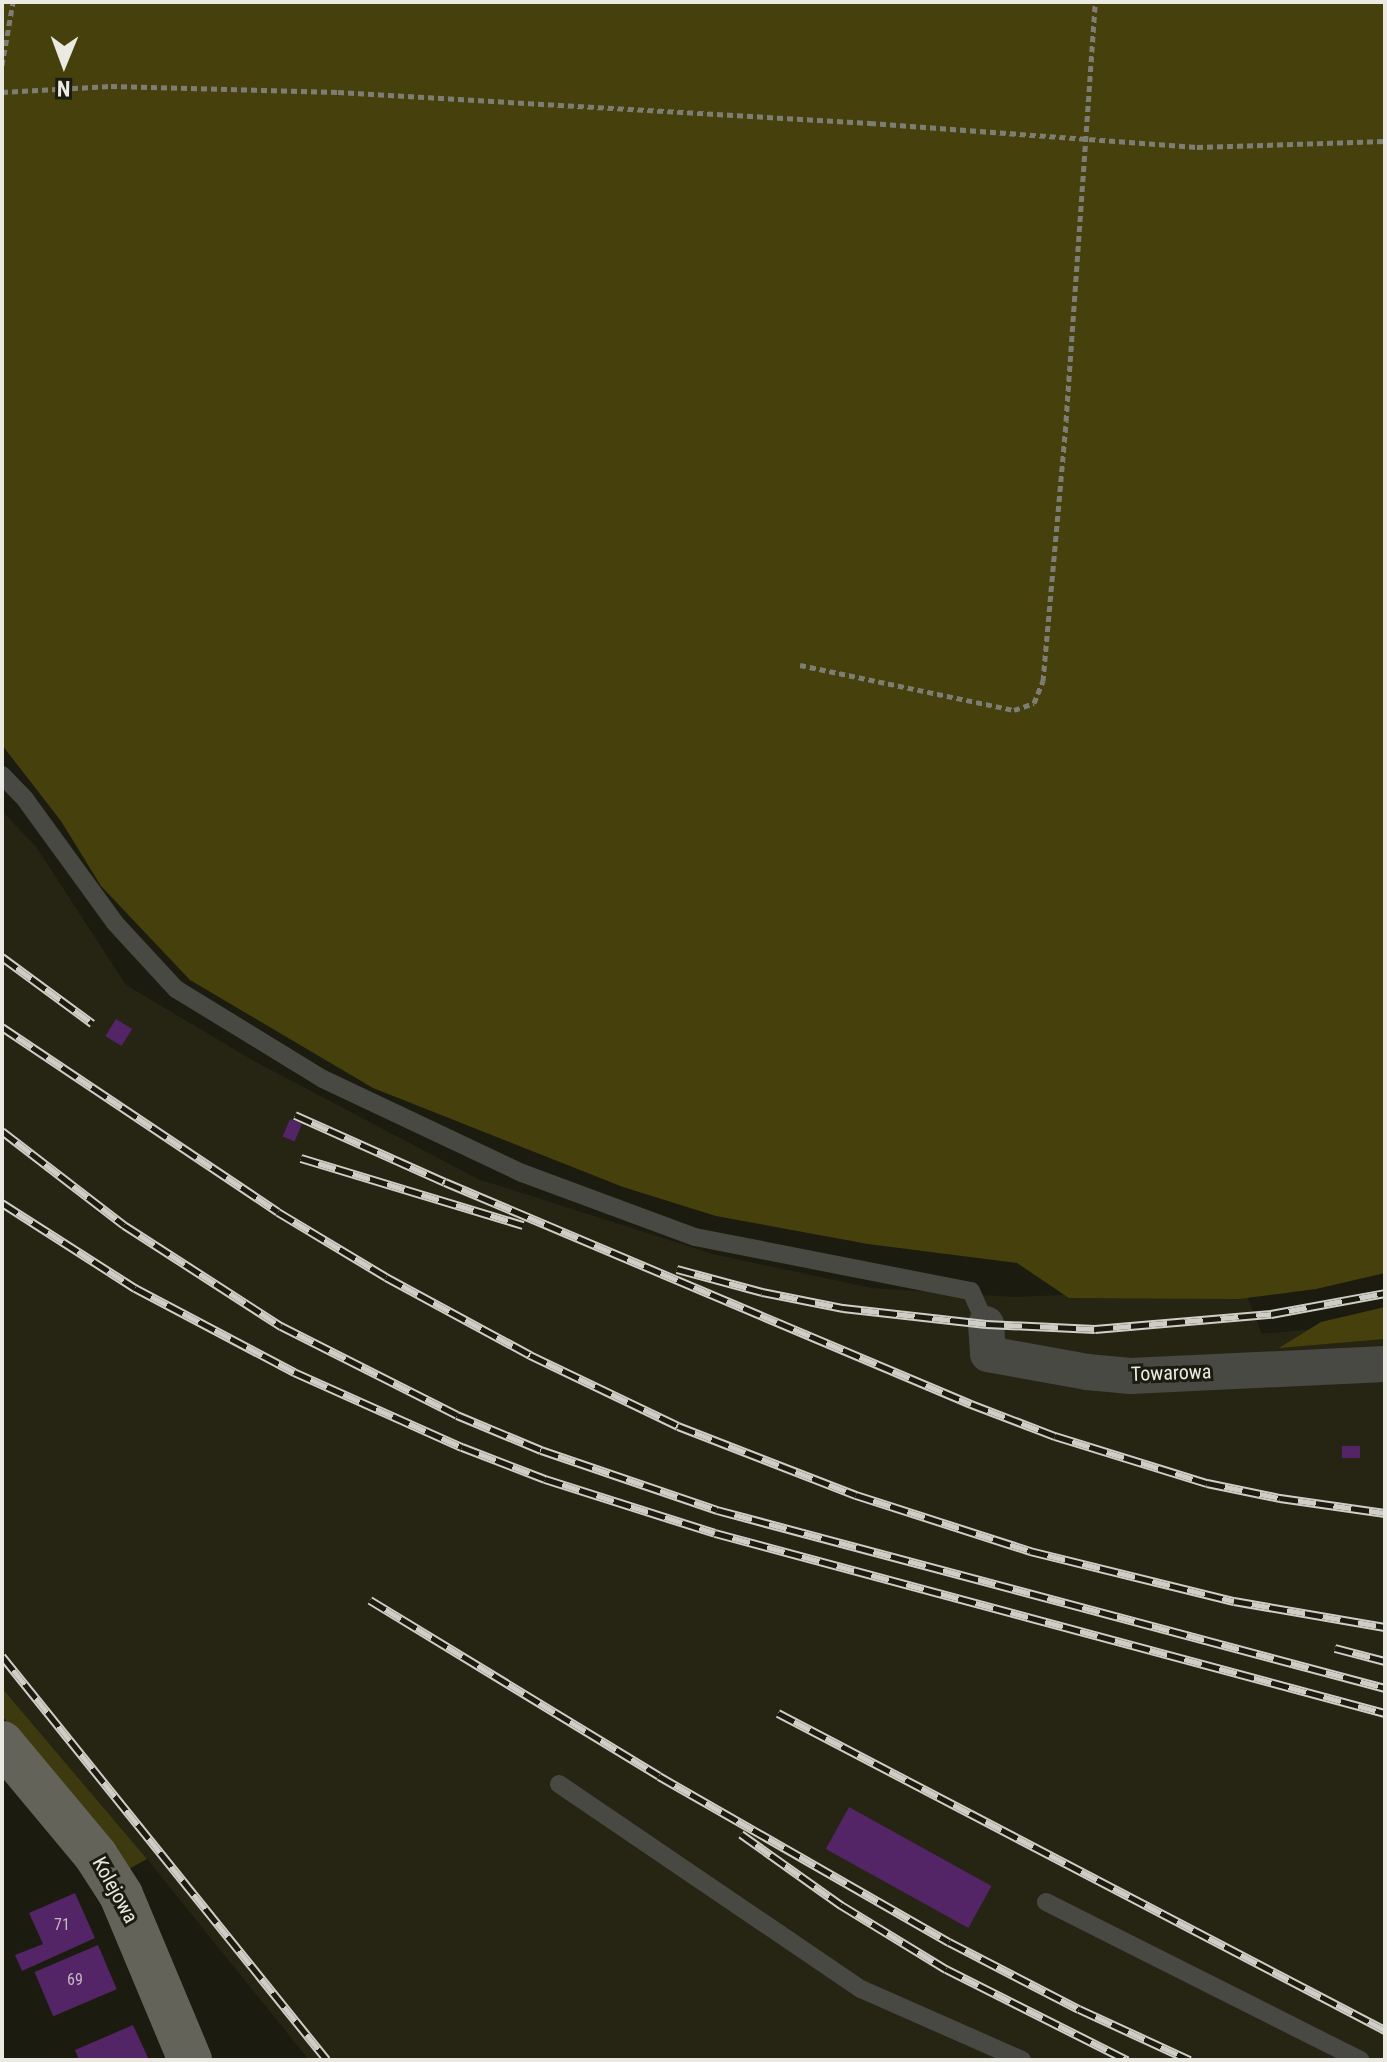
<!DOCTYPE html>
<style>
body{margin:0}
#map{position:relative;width:1387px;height:2062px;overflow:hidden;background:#1c1b0f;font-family:"Roboto Condensed",sans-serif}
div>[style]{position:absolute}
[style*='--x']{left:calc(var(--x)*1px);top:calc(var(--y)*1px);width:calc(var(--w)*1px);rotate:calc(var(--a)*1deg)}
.built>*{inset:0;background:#262412}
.green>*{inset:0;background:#3d3a0f}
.forest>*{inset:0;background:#46410c}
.building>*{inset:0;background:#532466;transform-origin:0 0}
.path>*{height:5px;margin-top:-2.5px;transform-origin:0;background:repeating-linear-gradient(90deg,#7e7d73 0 6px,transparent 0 10px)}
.lane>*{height:18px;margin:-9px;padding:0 9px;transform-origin:9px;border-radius:9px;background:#494943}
.street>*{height:36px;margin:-18px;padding:0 18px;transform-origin:18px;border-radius:18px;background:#494943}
.secondary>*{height:44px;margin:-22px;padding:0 22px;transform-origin:22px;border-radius:22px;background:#636359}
.rail>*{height:9px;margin-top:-4.5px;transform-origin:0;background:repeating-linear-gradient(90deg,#1c1b0f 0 18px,#cfcec6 0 36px);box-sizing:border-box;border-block:2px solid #cfcec6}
span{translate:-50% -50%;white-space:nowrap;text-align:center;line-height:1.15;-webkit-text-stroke:6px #1c1b0f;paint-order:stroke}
.number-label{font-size:16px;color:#c4b8c3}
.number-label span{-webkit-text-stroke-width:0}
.street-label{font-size:20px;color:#eaeae2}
.frame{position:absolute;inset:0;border:4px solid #eaeae2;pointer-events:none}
.north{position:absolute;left:24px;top:24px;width:80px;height:80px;-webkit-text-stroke:6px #1c1b0f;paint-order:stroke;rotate:181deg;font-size:22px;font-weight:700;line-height:32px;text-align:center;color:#eaeae2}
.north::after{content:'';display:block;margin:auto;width:28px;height:36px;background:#eaeae2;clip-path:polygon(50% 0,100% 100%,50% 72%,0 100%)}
</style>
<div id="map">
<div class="built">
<div style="clip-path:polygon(2px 811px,37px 848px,126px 985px,254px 1061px,478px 1179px,713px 1254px,872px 1288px,1016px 1297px,1243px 1286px,1262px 1334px,1385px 1322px,1385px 2060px,309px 2060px,147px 1859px,2px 1688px)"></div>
</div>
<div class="green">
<div style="clip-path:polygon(2px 1688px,147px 1859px,129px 1869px,2px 1716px)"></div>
</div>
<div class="forest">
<div style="clip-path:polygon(2px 2px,1385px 2px,1385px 1273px,1316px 1289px,1238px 1299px,1069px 1298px,1017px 1263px,868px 1244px,716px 1216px,623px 1187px,373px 1088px,190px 980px,101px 886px,61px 821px,2px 745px)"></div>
<div style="clip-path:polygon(1385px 1307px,1385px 1339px,1279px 1348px,1321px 1322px)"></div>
</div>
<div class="building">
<div style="left:116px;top:1019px;width:19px;height:20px;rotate:32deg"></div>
<div style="left:290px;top:1119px;width:13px;height:19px;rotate:23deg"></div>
<div style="left:1342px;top:1446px;width:18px;height:12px"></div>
<div style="left:849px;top:1807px;width:163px;height:48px;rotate:29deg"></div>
<div style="clip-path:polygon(75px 1893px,95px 1938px,22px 1971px,15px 1955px,43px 1944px,29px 1913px)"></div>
<div style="left:98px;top:1945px;width:48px;height:69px;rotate:67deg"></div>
<div style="clip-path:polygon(133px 2025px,149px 2060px,79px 2060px,75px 2050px)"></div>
</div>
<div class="path">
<div style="--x:2;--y:65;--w:64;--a:-80.1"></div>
<div style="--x:2;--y:92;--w:109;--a:-3.2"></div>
<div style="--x:111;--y:86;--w:227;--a:1.5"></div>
<div style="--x:338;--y:92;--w:533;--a:3.33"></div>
<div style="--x:870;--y:123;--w:328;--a:4.2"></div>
<div style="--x:1197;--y:147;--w:188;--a:-1.8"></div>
<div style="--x:800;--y:665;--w:219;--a:11.9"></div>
<div style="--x:1014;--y:710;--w:21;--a:-19"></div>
<div style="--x:1034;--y:703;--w:24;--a:-68"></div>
<div style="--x:1043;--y:681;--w:261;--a:-84.9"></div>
<div style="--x:1066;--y:421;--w:420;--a:-86"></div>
</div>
<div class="lane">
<div style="--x:2;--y:775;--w:33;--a:46"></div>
<div style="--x:25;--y:799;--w:153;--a:54"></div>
<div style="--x:115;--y:923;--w:90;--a:47.3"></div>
<div style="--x:176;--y:989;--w:172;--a:31.5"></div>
<div style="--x:323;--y:1079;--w:220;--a:25.3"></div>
<div style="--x:522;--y:1173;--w:184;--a:20.3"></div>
<div style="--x:695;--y:1237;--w:281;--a:11.1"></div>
<div style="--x:971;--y:1291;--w:36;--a:66"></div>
<div style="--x:559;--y:1784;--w:365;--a:34.2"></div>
<div style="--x:861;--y:1989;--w:176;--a:23.8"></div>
<div style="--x:1046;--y:1902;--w:352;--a:26.7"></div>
</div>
<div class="street">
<div style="--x:986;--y:1324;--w:30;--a:86"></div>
<div style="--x:988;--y:1354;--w:101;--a:10.3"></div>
<div style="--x:1087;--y:1372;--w:44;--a:5.2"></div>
<div style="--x:1131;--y:1376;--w:254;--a:-2.7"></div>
</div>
<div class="secondary">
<div style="--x:2;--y:1743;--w:147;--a:50.2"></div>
<div style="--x:96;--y:1856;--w:46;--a:57.3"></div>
<div style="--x:121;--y:1895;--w:179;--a:67.3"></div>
</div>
<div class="rail">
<div style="--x:2;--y:957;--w:112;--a:36.3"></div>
<div style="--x:2;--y:1027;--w:332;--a:33.8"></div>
<div style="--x:278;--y:1212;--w:126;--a:31"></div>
<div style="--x:386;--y:1277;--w:164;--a:28.4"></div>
<div style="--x:530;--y:1355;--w:164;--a:25.6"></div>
<div style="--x:678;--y:1426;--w:191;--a:21.2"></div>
<div style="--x:856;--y:1495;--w:183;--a:17.8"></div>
<div style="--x:1030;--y:1551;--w:210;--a:13.8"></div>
<div style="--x:1234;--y:1601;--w:153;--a:9.8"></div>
<div style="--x:295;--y:1115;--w:164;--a:24.1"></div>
<div style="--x:445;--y:1182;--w:571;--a:22.88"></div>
<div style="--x:971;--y:1404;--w:90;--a:20.9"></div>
<div style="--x:1055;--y:1436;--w:159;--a:17.2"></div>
<div style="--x:1207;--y:1483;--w:75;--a:11.6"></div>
<div style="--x:1280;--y:1498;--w:106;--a:8.1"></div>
<div style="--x:2;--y:1131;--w:154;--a:37.6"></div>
<div style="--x:124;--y:1225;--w:187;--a:32.8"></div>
<div style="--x:281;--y:1326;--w:197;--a:26.8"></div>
<div style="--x:457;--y:1415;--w:91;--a:22.6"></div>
<div style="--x:541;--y:1450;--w:186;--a:18.8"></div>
<div style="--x:717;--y:1510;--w:691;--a:14.92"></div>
<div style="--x:301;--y:1158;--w:232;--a:16.8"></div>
<div style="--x:2;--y:1203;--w:158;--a:32.6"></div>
<div style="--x:135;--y:1288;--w:180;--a:27.8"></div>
<div style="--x:294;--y:1372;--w:184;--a:24.1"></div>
<div style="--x:462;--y:1447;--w:89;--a:21.1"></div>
<div style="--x:545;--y:1479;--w:178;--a:17.6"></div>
<div style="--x:715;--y:1533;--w:694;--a:15.04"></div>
<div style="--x:677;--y:1269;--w:88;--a:15.1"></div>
<div style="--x:762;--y:1292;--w:83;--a:11.2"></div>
<div style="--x:843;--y:1308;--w:144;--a:6.4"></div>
<div style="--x:986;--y:1324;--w:109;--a:2.6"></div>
<div style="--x:1095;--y:1329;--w:177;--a:-4.9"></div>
<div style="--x:1271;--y:1314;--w:116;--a:-10.4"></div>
<div style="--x:370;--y:1600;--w:338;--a:31.3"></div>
<div style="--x:659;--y:1776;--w:334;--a:29.8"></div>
<div style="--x:949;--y:1942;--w:146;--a:27.3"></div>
<div style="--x:1079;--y:2009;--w:122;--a:24.7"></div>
<div style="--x:1335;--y:1648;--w:52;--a:14.6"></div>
<div style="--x:2;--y:1656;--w:518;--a:51.18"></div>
<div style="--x:778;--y:1713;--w:685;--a:27.58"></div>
<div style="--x:741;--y:1834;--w:123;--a:35.4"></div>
<div style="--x:841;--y:1905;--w:123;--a:31.4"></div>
<div style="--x:946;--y:1969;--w:203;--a:26.7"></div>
</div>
<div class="number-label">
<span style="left:62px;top:1925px">71</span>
<span style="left:75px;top:1980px">69</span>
</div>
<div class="street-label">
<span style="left:1171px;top:1373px;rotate:-2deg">Towarowa</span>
<span style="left:115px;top:1890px;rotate:61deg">Kolejowa</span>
</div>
<div class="frame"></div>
<div class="north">N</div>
</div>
